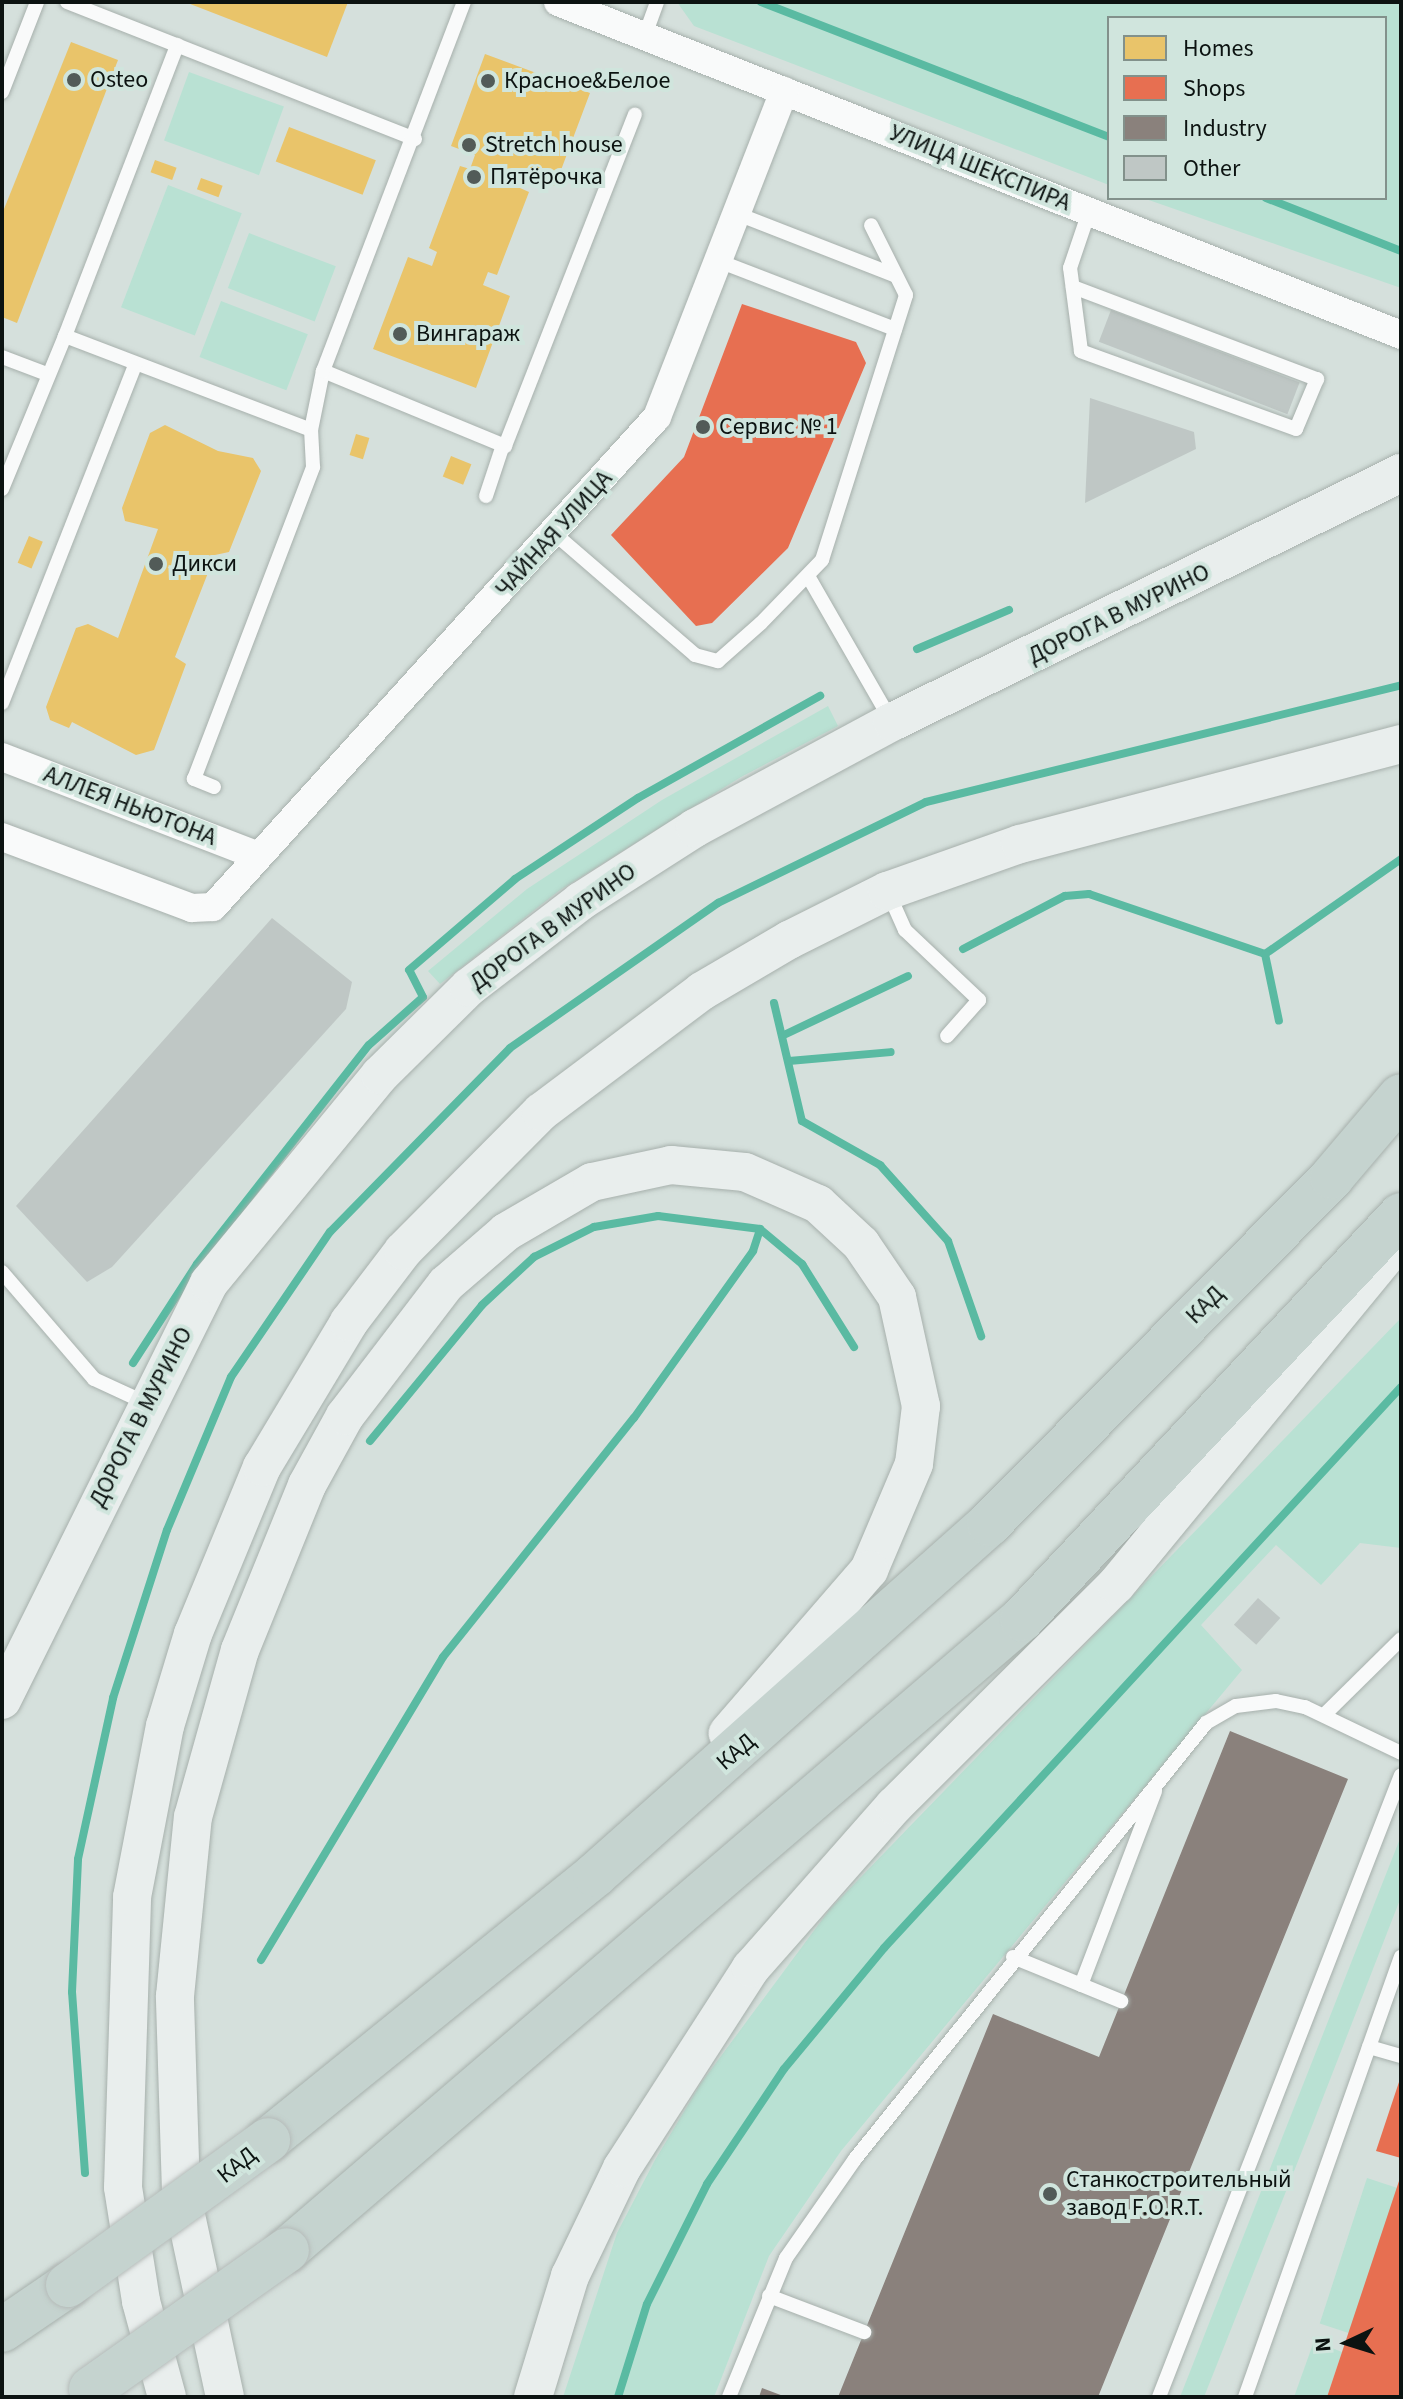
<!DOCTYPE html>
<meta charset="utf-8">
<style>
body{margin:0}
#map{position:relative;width:1403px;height:2399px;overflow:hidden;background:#d5e0dc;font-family:"Source Sans 3",sans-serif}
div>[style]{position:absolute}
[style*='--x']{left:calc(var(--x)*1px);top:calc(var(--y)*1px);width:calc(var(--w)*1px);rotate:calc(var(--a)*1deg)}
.green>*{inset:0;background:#b9e1d3;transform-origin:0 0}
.homes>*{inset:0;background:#e9c46a;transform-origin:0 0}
.shops>*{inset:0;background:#e76f51}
.industry>*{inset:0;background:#8a817c}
.stream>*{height:8px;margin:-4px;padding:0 4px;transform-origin:4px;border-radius:4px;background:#5abaa2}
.building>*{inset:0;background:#bfc7c5;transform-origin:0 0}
.roads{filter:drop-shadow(0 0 2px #a7b0ac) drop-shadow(0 0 2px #a7b0ac)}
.lane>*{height:14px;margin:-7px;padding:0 7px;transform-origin:7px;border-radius:7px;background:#f9fafa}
.street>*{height:28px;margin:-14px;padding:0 14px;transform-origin:14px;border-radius:14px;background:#f9fafa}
.secondary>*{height:38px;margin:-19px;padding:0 19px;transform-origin:19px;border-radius:19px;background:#e9eeed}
.highway>*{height:44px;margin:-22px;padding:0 22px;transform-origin:22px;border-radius:22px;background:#c5d3cf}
.bridges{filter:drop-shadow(0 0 2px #b6bcba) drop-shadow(0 0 2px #b6bcba)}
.highway-bridge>*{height:44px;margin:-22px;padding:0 22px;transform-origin:22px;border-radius:22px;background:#c5d3cf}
.dots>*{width:22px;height:22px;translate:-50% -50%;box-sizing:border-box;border:4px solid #d0e5dd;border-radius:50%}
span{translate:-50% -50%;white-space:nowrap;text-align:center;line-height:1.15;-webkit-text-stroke:8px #d0e5dd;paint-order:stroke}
.poi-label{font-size:24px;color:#0c1311}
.left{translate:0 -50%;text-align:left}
.street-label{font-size:24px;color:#0c1311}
.frame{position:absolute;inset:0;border:4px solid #0c1311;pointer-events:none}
.legend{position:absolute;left:1107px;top:16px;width:280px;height:184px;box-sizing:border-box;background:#d0e5dd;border:2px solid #82918b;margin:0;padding:10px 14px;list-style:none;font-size:24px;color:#0c1311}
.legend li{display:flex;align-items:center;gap:16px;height:40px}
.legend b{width:40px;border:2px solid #82918b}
.north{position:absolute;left:1307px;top:2303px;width:80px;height:80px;-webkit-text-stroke:6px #d0e5dd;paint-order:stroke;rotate:266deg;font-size:22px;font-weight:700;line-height:32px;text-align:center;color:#0c1311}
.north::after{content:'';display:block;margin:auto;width:28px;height:36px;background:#0c1311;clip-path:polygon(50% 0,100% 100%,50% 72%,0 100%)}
</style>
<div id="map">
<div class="green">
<div style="clip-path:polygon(677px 2px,1401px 2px,1401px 288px,1143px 198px,1385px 198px,1385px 18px,1109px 18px,1109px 185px,694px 26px)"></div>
<div style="left:189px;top:72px;width:101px;height:73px;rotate:20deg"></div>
<div style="left:168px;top:185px;width:79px;height:131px;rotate:21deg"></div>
<div style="left:249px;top:233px;width:93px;height:59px;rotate:21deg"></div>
<div style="left:221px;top:301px;width:93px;height:60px;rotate:21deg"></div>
<div style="clip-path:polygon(828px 706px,838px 726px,741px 777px,560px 890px,440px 984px,428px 971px,527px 889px,662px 800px)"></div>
<div style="clip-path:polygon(1401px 1318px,1401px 1548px,1360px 1543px,1321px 1585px,1276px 1545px,1201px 1625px,1242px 1670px,841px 2151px,769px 2256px,714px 2397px,563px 2397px,617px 2233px,655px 2160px,701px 2083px,830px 1909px)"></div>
<div style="clip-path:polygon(1401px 1836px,1401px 1897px,1310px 2131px,1204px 2397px,1180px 2397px)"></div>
<div style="left:1367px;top:2178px;width:32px;height:153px;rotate:18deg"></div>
<div style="clip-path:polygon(1314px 2341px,1342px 2352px,1327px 2397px,1294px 2397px)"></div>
</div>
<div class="homes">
<div style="clip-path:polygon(185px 2px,348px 2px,327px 57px)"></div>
<div style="clip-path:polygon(71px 42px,118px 60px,17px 323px,2px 317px,2px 214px)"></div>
<div style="clip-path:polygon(485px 54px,590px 93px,555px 186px,525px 175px,520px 188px,529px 192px,497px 275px,488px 272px,483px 285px,510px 296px,476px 388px,373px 349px,408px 257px,432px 266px,437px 252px,429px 248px,460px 166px,470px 169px,475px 155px,451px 146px)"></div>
<div style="left:289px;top:127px;width:93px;height:37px;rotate:21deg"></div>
<div style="left:155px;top:160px;width:23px;height:13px;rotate:20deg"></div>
<div style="left:201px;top:178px;width:23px;height:12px;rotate:20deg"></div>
<div style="clip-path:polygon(165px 425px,218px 451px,253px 458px,261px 471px,229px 552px,215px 555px,175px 657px,186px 664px,154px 750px,136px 755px,72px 722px,69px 728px,50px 720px,46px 707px,76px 628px,88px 624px,118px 638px,158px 529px,125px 521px,122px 508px,150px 433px)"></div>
<div style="left:356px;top:434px;width:14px;height:22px;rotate:17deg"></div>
<div style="left:451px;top:456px;width:22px;height:22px;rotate:22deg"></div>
<div style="left:29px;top:536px;width:15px;height:29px;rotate:23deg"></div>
</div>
<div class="shops">
<div style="clip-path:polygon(742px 304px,856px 342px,866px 363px,788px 548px,712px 623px,696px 626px,611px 535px,684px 457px)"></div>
<div style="clip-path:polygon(1400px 2079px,1401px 2079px,1401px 2158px,1376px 2151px)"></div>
<div style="clip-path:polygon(1400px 2178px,1401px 2397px,1327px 2397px)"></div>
</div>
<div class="industry">
<div style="clip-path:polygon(1230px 1731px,1348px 1779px,1098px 2397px,838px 2397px,993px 2014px,1099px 2057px)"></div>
<div style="clip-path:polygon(762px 2388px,786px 2397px,759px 2397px)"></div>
</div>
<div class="stream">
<div style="--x:761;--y:2;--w:373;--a:21.2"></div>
<div style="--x:1266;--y:198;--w:145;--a:21.4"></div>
<div style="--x:917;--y:649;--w:100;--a:-23"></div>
<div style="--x:963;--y:949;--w:115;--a:-27.5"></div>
<div style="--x:1065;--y:896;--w:24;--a:-5"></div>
<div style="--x:1089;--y:894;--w:186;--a:18.8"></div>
<div style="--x:1265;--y:954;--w:68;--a:78.2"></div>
<div style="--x:1265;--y:954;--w:166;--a:-34.9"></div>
<div style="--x:774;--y:1003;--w:121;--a:76.7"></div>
<div style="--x:802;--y:1121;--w:90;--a:29.4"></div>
<div style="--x:880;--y:1165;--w:102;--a:48.2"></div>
<div style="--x:948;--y:1241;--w:101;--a:70.8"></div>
<div style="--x:786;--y:1034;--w:135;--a:-25.4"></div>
<div style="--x:789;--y:1061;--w:102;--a:-5"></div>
<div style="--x:133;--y:1363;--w:118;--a:-57.1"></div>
<div style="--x:197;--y:1264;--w:278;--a:-51.9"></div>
<div style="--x:369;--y:1045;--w:72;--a:-41.6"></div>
<div style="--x:423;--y:997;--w:30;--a:-117"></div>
<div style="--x:409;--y:970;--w:140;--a:-40.6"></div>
<div style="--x:515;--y:879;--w:147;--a:-33.4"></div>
<div style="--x:638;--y:798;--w:209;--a:-29.3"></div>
<div style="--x:370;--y:1441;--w:176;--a:-50.5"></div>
<div style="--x:482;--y:1305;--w:71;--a:-42.7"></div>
<div style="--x:534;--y:1257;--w:67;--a:-26.6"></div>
<div style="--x:594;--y:1227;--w:65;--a:-9.8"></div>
<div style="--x:658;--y:1216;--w:103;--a:7.3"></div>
<div style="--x:760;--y:1229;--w:55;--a:39.8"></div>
<div style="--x:802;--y:1264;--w:98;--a:57.9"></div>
<div style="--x:261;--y:1960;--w:353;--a:-59"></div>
<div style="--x:443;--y:1657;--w:306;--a:-51.4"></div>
<div style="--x:634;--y:1418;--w:205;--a:-54.5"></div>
<div style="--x:753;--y:1251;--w:23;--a:-72"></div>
<div style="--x:85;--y:2173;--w:181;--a:-94.1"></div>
<div style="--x:72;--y:1992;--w:133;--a:-87.4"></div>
<div style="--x:78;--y:1859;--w:165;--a:-77.7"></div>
<div style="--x:113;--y:1698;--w:176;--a:-72.2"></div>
<div style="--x:167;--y:1530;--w:166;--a:-67.3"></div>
<div style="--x:231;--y:1377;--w:176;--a:-55.7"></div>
<div style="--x:330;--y:1232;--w:257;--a:-45.6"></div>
<div style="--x:510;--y:1048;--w:254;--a:-34.9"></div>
<div style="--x:718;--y:903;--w:231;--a:-25.9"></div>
<div style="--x:926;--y:802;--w:489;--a:-13.8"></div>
<div style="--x:618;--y:2397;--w:97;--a:-72.7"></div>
<div style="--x:647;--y:2304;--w:134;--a:-63.4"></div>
<div style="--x:707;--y:2184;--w:138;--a:-56.2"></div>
<div style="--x:784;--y:2069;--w:157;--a:-50.4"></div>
<div style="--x:884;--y:1948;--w:763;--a:-47.34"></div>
</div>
<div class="building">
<div style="left:1111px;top:310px;width:202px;height:34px;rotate:21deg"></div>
<div style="clip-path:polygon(1090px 398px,1194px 432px,1196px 449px,1085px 503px)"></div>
<div style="clip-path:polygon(272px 918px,352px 982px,346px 1009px,112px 1267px,87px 1282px,16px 1206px)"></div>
<div style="left:1258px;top:1598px;width:30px;height:36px;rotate:42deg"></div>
</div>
<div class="roads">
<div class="lane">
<div style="--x:67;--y:2;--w:374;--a:21.5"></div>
<div style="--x:644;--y:38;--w:38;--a:-70"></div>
<div style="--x:2;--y:92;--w:97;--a:-68.7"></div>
<div style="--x:735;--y:213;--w:171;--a:21.3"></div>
<div style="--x:716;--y:260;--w:192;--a:21.1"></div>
<div style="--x:1073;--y:287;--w:261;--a:20.7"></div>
<div style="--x:1317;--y:379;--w:54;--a:112.8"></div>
<div style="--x:1296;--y:429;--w:229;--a:-160.1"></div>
<div style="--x:1081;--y:351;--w:84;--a:-97.5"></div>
<div style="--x:1070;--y:268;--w:59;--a:-71.3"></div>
<div style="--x:65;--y:336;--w:312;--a:-68.9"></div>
<div style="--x:2;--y:357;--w:48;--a:20.7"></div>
<div style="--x:323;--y:371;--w:197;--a:22.4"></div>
<div style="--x:505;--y:446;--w:356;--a:-68.6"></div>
<div style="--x:2;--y:489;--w:165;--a:-67.6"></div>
<div style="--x:65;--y:336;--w:263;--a:20.9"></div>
<div style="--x:486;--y:496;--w:54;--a:-71.6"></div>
<div style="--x:555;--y:534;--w:185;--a:40.8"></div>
<div style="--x:695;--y:655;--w:24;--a:15"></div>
<div style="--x:718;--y:661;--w:57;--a:-41.5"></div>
<div style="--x:761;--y:623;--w:88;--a:-45.9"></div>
<div style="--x:822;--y:560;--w:278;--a:-72.4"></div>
<div style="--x:906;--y:295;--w:78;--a:-116.6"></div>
<div style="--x:808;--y:576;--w:168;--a:60.1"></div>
<div style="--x:2;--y:703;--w:363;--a:-68.5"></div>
<div style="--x:214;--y:787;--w:22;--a:-158"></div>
<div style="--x:194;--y:779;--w:334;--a:-69.1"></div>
<div style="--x:313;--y:467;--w:37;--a:-93"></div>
<div style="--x:311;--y:430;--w:60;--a:-78.5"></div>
<div style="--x:323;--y:371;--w:395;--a:-69.1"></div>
<div style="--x:888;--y:892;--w:42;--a:65.9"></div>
<div style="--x:905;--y:930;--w:102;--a:43.4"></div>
<div style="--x:979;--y:1000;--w:48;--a:131.6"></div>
<div style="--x:2;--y:1272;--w:141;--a:49.3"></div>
<div style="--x:94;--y:1379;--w:57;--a:24.8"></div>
<div style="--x:1324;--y:1715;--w:108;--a:-44.6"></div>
<div style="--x:1013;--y:1957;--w:117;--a:22.2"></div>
<div style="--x:1081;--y:1985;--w:208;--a:-69.1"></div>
<div style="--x:1369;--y:2047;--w:33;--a:16"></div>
<div style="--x:769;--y:2296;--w:102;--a:20.8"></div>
<div style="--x:729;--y:2397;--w:150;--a:-67.7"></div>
<div style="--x:786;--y:2258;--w:121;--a:-55.1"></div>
<div style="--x:855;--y:2159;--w:560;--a:-51.16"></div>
<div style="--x:1206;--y:1723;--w:34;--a:-30"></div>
<div style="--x:1236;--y:1706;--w:40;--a:-7.1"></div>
<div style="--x:1276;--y:1701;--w:30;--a:12"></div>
<div style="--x:1305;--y:1707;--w:106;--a:25.6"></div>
<div style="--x:1159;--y:2397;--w:667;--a:-68.74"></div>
<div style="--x:1245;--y:2397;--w:467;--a:-70.5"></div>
</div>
<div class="street">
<div style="--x:558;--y:2;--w:906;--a:21.55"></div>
<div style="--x:2;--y:757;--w:274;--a:21.1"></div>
<div style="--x:2;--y:837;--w:203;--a:20.5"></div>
<div style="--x:192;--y:908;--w:21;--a:-3"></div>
<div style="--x:213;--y:907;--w:661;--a:-47.82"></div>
<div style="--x:657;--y:417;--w:350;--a:-68.7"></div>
</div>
<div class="secondary">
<div style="--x:2;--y:1700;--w:466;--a:-63.6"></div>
<div style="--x:209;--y:1283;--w:269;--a:-50.6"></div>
<div style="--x:380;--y:1075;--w:125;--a:-44.7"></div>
<div style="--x:469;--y:987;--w:141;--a:-37.5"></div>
<div style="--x:581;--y:901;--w:135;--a:-32.6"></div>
<div style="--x:695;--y:828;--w:224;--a:-28.3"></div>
<div style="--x:892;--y:722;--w:567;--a:-26.07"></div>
<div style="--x:167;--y:2397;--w:99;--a:-105.2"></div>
<div style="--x:141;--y:2301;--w:115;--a:-99"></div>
<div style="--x:123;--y:2187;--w:290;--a:-88.2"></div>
<div style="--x:132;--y:1897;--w:174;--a:-79.1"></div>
<div style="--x:165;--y:1726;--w:96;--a:-73.1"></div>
<div style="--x:193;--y:1634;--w:181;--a:-67.6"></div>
<div style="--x:262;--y:1467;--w:169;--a:-59"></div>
<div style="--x:349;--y:1322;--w:89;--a:-52.7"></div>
<div style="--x:403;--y:1251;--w:196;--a:-45.2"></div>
<div style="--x:541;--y:1112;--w:201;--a:-36.9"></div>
<div style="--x:702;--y:991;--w:101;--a:-30.4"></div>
<div style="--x:789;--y:940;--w:110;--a:-26.6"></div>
<div style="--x:887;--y:891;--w:141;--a:-19.5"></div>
<div style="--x:1020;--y:844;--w:394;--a:-14.7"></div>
<div style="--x:225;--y:2397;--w:210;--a:-102.1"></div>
<div style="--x:181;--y:2192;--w:196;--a:-91.8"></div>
<div style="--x:175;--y:1996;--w:180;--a:-84.3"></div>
<div style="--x:193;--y:1817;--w:173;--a:-74.3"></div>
<div style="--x:240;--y:1650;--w:178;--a:-67.9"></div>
<div style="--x:307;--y:1485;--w:79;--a:-61.2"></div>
<div style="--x:345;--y:1416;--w:166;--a:-52.6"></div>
<div style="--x:446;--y:1284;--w:79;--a:-40.9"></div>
<div style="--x:506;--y:1232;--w:99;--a:-30.2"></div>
<div style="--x:592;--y:1182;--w:81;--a:-12.1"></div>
<div style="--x:671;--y:1165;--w:74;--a:5.4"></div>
<div style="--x:745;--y:1172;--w:80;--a:23.7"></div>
<div style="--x:818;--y:1204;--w:59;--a:42.9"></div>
<div style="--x:861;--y:1244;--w:64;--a:55.8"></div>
<div style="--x:897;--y:1297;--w:112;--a:77.6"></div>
<div style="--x:921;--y:1406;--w:58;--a:96.9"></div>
<div style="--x:914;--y:1464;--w:115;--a:113"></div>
<div style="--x:869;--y:1570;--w:216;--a:130.9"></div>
<div style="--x:533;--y:2397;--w:127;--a:-73"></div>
<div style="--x:570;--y:2276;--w:120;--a:-64.3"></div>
<div style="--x:622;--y:2168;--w:238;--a:-57.2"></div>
<div style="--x:751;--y:1968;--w:216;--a:-48.6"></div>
<div style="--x:894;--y:1806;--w:313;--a:-44.9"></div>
<div style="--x:1116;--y:1585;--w:435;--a:-50.6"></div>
</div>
<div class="highway">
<div style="--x:268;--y:2140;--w:421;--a:-39"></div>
<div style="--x:595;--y:1875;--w:528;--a:-41.7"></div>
<div style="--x:989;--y:1524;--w:488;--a:-45.3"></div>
<div style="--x:1332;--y:1177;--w:106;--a:-49.6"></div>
<div style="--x:287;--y:2250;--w:969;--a:-40.65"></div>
<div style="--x:1022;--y:1619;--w:554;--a:-46.83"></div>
<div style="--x:2;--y:2330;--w:80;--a:-34.3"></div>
</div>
</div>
<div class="bridges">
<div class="highway-bridge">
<div style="--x:68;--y:2285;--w:247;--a:-35.9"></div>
<div style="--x:91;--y:2389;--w:240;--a:-35.3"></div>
</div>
</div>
<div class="dots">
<div style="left:74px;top:80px;background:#525b58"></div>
<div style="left:488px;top:81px;background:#525b58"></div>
<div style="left:469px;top:145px;background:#525b58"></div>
<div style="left:474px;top:177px;background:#525b58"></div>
<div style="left:400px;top:334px;background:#525b58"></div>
<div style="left:703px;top:427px;background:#525b58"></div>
<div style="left:156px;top:564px;background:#525b58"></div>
<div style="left:1050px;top:2194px;background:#525b58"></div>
</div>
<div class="poi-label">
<span class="left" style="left:90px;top:80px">Osteo</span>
<span class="left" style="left:504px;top:81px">Красное&amp;Белое</span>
<span class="left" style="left:485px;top:145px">Stretch house</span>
<span class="left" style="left:490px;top:177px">Пятёрочка</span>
<span class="left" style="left:416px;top:334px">Вингараж</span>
<span class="left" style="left:719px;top:427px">Сервис № 1</span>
<span class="left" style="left:172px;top:564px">Дикси</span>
<span class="left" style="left:1066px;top:2194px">Станкостроительный<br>завод F.O.R.T.</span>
</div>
<div class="street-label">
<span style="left:980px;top:168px;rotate:22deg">УЛИЦА ШЕКСПИРА</span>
<span style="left:554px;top:534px;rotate:-48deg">ЧАЙНАЯ УЛИЦА</span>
<span style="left:1119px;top:614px;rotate:-26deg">ДОРОГА В МУРИНО</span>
<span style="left:130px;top:806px;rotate:21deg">АЛЛЕЯ НЬЮТОНА</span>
<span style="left:553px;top:927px;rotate:-36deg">ДОРОГА В МУРИНО</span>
<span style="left:1205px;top:1305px;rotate:-45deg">КАД</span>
<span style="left:141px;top:1417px;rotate:-63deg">ДОРОГА В МУРИНО</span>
<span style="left:736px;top:1752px;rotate:-41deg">КАД</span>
<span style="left:237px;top:2165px;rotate:-39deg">КАД</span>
</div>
<div class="frame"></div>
<ul class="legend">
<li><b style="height:22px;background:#e9c46a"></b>Homes</li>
<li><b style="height:22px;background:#e76f51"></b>Shops</li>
<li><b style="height:22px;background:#8a817c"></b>Industry</li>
<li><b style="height:22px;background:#bfc7c5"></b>Other</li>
</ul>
<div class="north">N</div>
</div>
